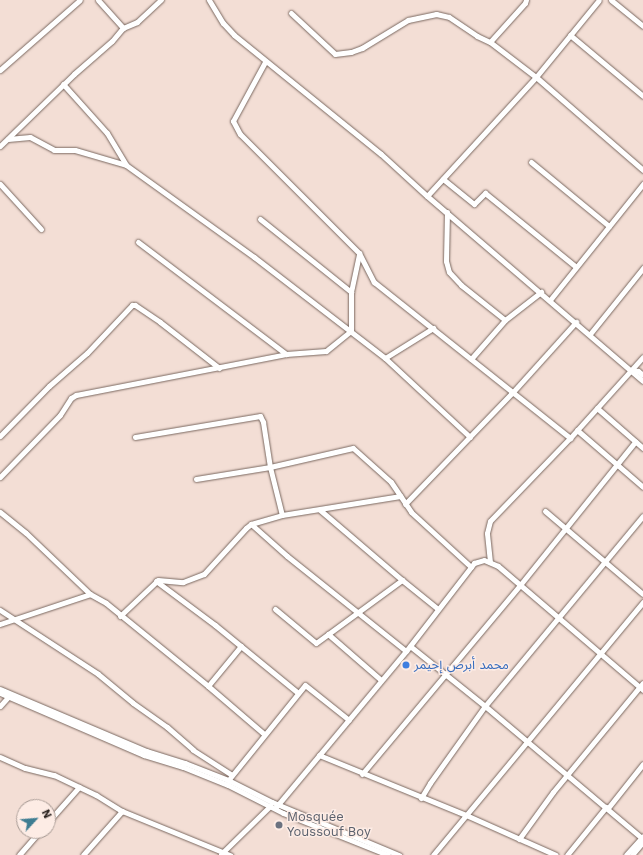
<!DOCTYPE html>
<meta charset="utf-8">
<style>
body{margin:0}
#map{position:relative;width:643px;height:855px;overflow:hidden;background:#f3ded5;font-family:"Work Sans","Noto Sans Arabic",sans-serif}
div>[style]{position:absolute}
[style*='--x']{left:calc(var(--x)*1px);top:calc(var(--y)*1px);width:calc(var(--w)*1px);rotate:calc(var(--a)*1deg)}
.roads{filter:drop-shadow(0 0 1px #7a6860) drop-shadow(0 0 1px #7a6860)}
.minor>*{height:5px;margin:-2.5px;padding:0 2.5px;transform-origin:2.5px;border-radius:2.5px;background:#fff}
.dots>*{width:11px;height:11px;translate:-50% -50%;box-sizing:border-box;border:2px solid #fdece5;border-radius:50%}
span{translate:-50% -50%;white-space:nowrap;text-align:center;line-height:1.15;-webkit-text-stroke:3px #fdece5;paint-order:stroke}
.shop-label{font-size:13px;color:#366cbe}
.left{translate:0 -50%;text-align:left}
.worship-label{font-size:13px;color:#5b616d}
.north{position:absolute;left:16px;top:799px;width:40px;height:40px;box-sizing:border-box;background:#fdece5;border:1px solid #a89b95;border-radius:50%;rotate:64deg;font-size:11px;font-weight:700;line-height:16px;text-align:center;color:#29211e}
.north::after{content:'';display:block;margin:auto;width:14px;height:18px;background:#3e7d92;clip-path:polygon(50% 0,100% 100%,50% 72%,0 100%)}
</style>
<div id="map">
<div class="roads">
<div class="minor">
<div style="--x:98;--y:0;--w:38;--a:48"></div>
<div style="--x:209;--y:0;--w:27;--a:59"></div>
<div style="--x:223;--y:23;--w:16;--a:47"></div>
<div style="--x:234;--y:35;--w:189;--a:39"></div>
<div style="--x:381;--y:154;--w:62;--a:42.4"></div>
<div style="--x:427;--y:196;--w:284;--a:40.6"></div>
<div style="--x:526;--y:0;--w:3;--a:108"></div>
<div style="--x:525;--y:3;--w:52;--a:131.9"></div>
<div style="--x:490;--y:42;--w:58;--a:37.3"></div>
<div style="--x:536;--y:77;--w:142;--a:41"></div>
<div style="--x:611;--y:0;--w:41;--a:39.1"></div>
<div style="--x:291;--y:13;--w:60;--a:43"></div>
<div style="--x:335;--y:54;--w:16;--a:-7"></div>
<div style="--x:351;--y:52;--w:12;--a:-20"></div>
<div style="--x:362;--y:48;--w:54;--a:-31.3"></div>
<div style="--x:408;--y:20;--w:29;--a:-12"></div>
<div style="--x:436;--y:14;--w:13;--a:13"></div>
<div style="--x:449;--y:17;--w:34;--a:34"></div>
<div style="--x:477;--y:36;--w:14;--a:25"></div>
<div style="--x:570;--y:35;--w:95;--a:39.9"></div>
<div style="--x:265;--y:62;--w:67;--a:118.5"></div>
<div style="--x:233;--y:121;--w:15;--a:62"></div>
<div style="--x:240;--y:134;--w:168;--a:45"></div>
<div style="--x:359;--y:253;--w:33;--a:63"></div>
<div style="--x:374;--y:282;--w:251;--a:38.5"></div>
<div style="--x:0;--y:70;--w:106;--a:-41.2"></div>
<div style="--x:63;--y:84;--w:66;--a:48.1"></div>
<div style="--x:107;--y:133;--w:37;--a:59"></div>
<div style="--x:126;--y:165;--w:158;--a:35.7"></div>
<div style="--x:254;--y:257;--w:165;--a:37.6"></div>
<div style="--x:385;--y:358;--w:57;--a:-32"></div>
<div style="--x:8;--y:139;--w:22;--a:-5"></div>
<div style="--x:30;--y:137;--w:27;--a:28"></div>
<div style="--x:54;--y:150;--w:21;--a:0"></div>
<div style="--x:75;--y:150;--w:53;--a:16.4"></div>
<div style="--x:0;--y:146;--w:103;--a:-44.2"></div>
<div style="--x:74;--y:74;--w:50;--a:-41"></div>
<div style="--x:112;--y:41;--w:17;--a:-50"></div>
<div style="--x:123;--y:28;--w:15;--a:-23"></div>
<div style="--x:137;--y:22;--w:33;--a:-43"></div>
<div style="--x:531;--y:162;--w:101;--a:39.4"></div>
<div style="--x:443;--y:179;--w:40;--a:39"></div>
<div style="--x:474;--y:204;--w:16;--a:-45"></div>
<div style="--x:485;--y:193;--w:117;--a:39.1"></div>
<div style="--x:0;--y:184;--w:61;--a:47.7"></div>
<div style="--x:427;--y:196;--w:161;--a:-47.5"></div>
<div style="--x:536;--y:77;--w:99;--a:-50.7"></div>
<div style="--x:447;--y:212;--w:49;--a:91.2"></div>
<div style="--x:446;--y:261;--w:11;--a:75"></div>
<div style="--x:449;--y:272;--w:18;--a:47"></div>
<div style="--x:461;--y:285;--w:56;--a:38.5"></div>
<div style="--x:260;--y:219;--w:117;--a:38.7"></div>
<div style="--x:138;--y:242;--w:186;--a:37.1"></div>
<div style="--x:550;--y:300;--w:149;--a:-51.3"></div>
<div style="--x:590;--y:334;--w:85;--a:-51.2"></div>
<div style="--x:385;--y:358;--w:116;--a:42.9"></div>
<div style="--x:471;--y:359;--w:52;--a:-48.9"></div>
<div style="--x:505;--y:320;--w:46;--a:-37.9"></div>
<div style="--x:631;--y:370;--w:7;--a:8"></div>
<div style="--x:638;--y:371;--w:6;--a:39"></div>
<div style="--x:597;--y:408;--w:61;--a:41"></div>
<div style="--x:577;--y:430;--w:87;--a:40.8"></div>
<div style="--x:0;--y:436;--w:70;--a:-45.6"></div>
<div style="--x:49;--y:386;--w:50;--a:-41"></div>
<div style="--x:87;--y:353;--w:66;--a:-46.8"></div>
<div style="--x:132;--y:305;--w:3;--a:0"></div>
<div style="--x:135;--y:305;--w:30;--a:34"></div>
<div style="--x:160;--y:322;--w:75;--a:37.9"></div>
<div style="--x:135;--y:437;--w:127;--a:-9.5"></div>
<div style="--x:260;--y:416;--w:7;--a:63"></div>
<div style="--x:263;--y:422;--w:46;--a:81.2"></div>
<div style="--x:270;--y:467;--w:49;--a:76"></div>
<div style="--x:0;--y:477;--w:86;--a:-45.9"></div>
<div style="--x:60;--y:415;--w:20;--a:-57"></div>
<div style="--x:71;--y:398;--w:6;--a:-31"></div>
<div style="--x:76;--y:395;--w:214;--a:-11"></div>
<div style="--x:286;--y:354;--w:40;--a:-4.3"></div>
<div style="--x:326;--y:351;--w:32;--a:-39"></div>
<div style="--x:351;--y:331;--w:39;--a:-90"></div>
<div style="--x:351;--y:292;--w:40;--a:-78"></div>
<div style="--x:196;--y:479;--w:75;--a:-9.2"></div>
<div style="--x:270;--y:467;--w:85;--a:-12.9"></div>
<div style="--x:353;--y:448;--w:51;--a:41.8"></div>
<div style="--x:391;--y:482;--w:36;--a:56"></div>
<div style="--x:411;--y:512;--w:81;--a:42.5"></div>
<div style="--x:471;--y:567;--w:106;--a:127.7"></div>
<div style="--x:406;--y:651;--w:204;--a:129.8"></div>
<div style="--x:405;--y:504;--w:154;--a:-46.1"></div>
<div style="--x:512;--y:393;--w:96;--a:-48"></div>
<div style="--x:320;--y:510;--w:108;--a:40.5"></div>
<div style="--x:402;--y:580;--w:46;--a:38.9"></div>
<div style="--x:545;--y:511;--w:128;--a:40.3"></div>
<div style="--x:0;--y:512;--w:33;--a:39"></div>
<div style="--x:26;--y:533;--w:88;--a:43.6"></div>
<div style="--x:90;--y:594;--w:18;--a:29"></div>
<div style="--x:106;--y:603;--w:132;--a:39.1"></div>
<div style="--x:208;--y:686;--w:74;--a:40.6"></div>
<div style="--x:251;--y:524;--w:48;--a:41.6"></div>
<div style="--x:287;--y:556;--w:152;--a:38.6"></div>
<div style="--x:490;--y:562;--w:29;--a:-96"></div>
<div style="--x:487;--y:533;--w:12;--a:-76"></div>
<div style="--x:490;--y:521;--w:115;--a:-46.1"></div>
<div style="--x:570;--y:438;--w:109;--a:-48"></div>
<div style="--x:471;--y:567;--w:5;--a:-53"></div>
<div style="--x:474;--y:563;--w:10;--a:-17"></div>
<div style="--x:484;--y:560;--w:15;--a:23"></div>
<div style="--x:498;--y:566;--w:191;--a:40.5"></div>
<div style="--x:156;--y:581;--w:74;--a:36.7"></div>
<div style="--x:215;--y:625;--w:107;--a:39.3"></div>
<div style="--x:275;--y:609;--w:53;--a:39.7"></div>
<div style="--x:316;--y:643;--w:107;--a:-36.2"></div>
<div style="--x:0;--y:610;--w:117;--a:33.1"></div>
<div style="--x:98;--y:674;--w:45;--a:39.6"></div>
<div style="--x:133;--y:703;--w:42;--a:35.2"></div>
<div style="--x:167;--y:727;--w:35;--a:41"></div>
<div style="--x:193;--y:750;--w:46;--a:32.7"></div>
<div style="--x:120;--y:616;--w:52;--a:-43.5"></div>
<div style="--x:158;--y:580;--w:25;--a:5"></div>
<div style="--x:183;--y:582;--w:22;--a:-21"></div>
<div style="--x:204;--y:574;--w:62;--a:-47.6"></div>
<div style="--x:246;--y:528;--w:6;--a:-39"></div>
<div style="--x:251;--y:524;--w:32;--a:-16"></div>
<div style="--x:282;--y:515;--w:120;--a:-9.1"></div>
<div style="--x:0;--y:624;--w:95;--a:-18.4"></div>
<div style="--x:328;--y:634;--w:70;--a:41"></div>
<div style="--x:410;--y:646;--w:96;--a:38.7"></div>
<div style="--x:485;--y:706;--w:207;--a:40.1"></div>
<div style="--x:208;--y:686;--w:52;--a:-50.5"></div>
<div style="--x:0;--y:689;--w:159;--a:23"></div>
<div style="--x:146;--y:751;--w:41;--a:17.1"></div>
<div style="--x:185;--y:763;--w:46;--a:21.6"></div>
<div style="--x:228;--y:780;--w:49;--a:26.6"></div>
<div style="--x:272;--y:802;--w:138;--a:22.7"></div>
<div style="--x:0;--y:693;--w:157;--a:23.3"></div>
<div style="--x:144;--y:755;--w:41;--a:17.1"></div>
<div style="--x:183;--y:767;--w:48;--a:21.8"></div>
<div style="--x:228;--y:785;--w:62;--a:27"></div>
<div style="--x:283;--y:813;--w:113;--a:21.8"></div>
<div style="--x:0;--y:706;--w:12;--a:-48"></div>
<div style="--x:319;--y:755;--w:159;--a:22.2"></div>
<div style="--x:466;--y:815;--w:98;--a:24"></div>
<div style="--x:0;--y:757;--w:27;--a:24"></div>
<div style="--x:25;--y:768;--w:30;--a:14"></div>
<div style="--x:54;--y:775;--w:47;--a:25.5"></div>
<div style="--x:96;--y:795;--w:31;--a:32"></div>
<div style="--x:122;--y:811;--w:117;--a:22.2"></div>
<div style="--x:362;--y:774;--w:246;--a:-50.1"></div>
<div style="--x:520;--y:585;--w:184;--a:-51.2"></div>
<div style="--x:230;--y:778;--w:119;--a:-51.1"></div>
<div style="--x:305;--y:685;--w:56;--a:38.5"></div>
<div style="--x:421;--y:798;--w:17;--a:-59"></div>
<div style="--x:430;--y:783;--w:95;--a:-54.5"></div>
<div style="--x:485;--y:706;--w:247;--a:-50.3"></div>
<div style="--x:608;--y:808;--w:56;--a:-51.5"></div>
<div style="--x:48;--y:822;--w:47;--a:-48.5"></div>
<div style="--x:519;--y:839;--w:58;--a:-54.1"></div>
<div style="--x:553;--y:792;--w:141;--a:-50.5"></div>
<div style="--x:221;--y:854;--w:69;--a:-44.4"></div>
<div style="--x:19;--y:855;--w:32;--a:-49"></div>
<div style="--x:83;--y:855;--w:59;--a:-48.4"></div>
<div style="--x:433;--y:855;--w:329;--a:-50.3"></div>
<div style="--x:567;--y:855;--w:62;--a:-50.9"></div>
<div style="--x:626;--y:855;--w:25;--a:-48"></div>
<div style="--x:632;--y:855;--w:17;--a:-50"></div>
</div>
</div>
<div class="dots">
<div style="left:406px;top:665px;background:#3f7fe0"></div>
<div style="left:279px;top:825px;background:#6b7280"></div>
</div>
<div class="shop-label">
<span class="left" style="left:414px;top:665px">محمد أبرص إحيمر</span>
</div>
<div class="worship-label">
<span class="left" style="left:287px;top:825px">Mosquée<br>Youssouf Boy</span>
</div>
<div class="north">N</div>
</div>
